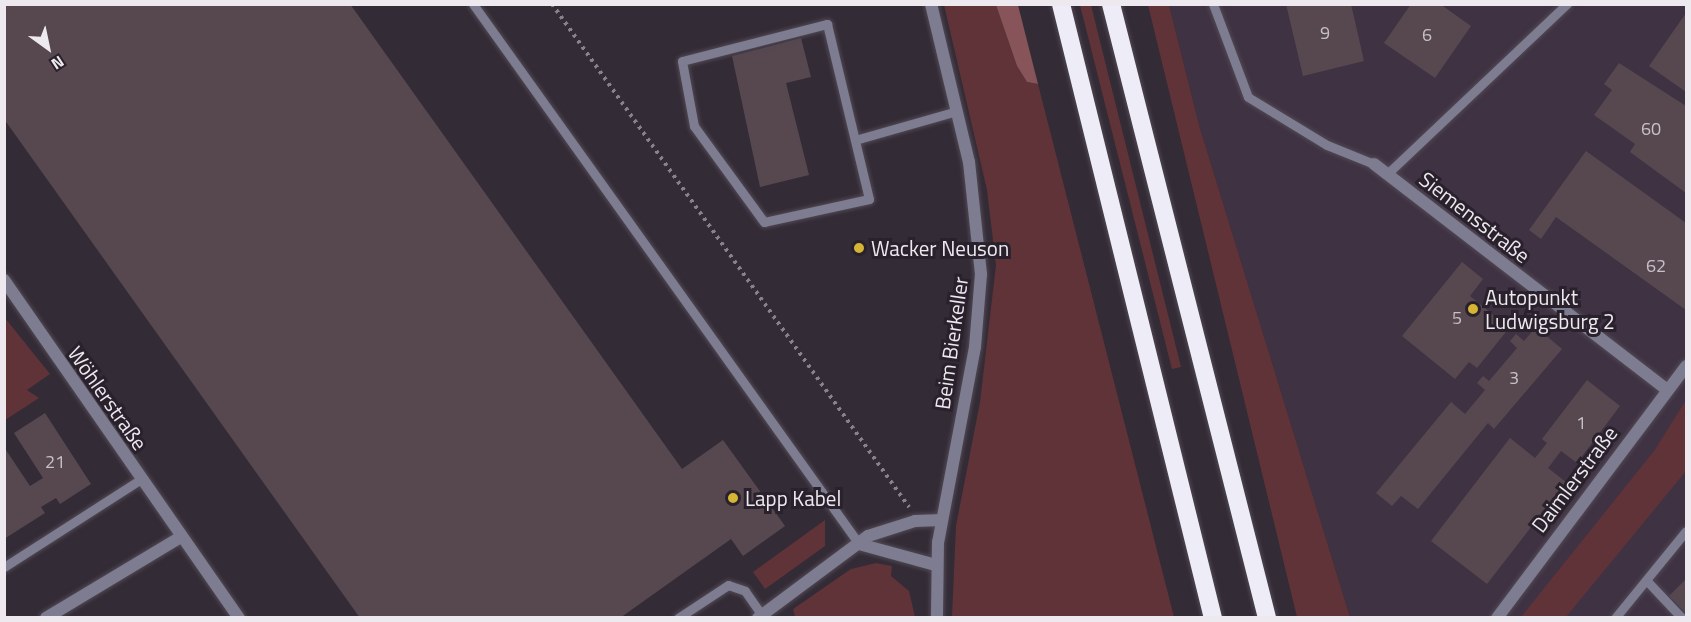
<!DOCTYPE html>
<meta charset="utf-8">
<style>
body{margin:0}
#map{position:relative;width:1691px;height:622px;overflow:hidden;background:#332b36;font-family:"Titillium Web",sans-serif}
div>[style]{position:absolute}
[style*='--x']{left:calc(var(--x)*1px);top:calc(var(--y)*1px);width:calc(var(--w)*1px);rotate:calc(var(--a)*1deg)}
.built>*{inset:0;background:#3f3243}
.green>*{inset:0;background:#603338}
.forest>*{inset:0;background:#865459}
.building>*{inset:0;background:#574850}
.path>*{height:4px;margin-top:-2px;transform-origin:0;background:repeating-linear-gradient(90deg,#89828b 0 3px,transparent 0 7.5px)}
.roads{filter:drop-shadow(0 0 2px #514954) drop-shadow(0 0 2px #514954)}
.lane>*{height:9px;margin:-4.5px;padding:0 4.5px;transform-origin:4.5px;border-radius:4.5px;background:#7e7c90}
.street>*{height:12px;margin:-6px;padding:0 6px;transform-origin:6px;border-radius:6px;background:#7e7c90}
.highway>*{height:18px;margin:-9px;padding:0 9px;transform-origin:9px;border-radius:9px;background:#eeedf7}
.dots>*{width:16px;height:16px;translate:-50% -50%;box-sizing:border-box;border:3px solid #29212c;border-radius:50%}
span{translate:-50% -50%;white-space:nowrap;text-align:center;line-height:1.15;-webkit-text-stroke:6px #29212c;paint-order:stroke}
.number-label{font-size:18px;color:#c8c0c7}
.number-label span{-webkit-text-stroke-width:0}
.street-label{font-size:21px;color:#eee8ef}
.poi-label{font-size:21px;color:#eee8ef}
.left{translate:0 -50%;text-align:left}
.frame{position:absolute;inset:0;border:6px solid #eee8ef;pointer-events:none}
.north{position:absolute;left:18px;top:18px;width:60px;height:60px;-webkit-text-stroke:4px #29212c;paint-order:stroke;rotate:147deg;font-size:16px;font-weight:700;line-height:24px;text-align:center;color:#eee8ef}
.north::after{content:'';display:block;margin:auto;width:21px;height:27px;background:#eee8ef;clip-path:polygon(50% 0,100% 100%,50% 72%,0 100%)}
</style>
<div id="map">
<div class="built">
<div style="clip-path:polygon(1169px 5px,1686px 5px,1686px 617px,1350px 617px,1199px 125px)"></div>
</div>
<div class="green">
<div style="clip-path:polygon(944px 5px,996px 5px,1017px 66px,1027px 82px,1038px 84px,1174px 617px,952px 617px,956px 526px,980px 402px,996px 265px,987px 190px)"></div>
<div style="clip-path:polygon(1080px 5px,1091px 5px,1181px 367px,1172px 369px)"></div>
<div style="clip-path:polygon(1148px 5px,1169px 5px,1199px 125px,1350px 617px,1297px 617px)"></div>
<div style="clip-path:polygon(5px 318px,50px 374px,27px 390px,39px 398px,5px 420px)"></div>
<div style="clip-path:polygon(1686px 400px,1686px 471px,1566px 617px,1521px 617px,1654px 451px)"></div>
<div style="clip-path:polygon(825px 520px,825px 546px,765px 589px,753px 572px)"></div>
<div style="clip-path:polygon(876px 563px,892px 566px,891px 576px,909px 591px,915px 617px,795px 617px,793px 609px,851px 569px)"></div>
</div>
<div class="forest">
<div style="clip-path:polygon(996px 5px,1018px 5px,1038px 84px,1027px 82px,1017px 66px)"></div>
</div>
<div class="building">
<div style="clip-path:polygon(4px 4px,350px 4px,682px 469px,723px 440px,785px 526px,743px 556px,731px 539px,620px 618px,360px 618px,4px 119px)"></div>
<div style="clip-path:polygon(1286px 4px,1351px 4px,1364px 61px,1303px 76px)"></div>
<div style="clip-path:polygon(1411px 4px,1440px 4px,1471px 26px,1435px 78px,1384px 43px)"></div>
<div style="clip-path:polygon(1686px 13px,1686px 92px,1649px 66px)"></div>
<div style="clip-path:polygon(801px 38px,811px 77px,786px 83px,809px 175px,760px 187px,732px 56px)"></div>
<div style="clip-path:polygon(1619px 63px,1686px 106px,1686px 193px,1630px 152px,1635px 144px,1594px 115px,1612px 90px,1604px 84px)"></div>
<div style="clip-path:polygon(1586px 151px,1686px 223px,1686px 310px,1556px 217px,1541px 239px,1529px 230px)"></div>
<div style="clip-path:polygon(1462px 262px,1483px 279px,1470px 296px,1509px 328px,1477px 368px,1469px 362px,1455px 379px,1402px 336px)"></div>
<div style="clip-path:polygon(1536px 327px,1562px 349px,1494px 429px,1488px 423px,1418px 509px,1401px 496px,1392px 506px,1376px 493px,1451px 402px,1465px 414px,1485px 390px,1477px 383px,1483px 376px,1489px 381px,1517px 348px,1510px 341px,1516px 334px,1524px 341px)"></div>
<div style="clip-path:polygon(1587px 380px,1620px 406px,1577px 463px,1561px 451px,1548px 468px,1566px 482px,1487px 584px,1431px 541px,1510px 438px,1535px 458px,1547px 443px,1542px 439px)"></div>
<div style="clip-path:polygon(45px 413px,91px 484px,60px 504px,56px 498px,41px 507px,45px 513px,4px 539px,4px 447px,30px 486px,43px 478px,14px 433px)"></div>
<div style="clip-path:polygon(1686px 579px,1686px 613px,1669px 596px)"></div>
</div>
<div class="path">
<div style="--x:552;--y:4;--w:617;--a:54.64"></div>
</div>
<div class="roads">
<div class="lane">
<div style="--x:473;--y:4;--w:664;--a:54.44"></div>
<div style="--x:1213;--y:4;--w:99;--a:69.4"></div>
<div style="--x:1248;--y:97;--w:92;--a:31.3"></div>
<div style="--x:1327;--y:145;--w:51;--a:22"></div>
<div style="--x:827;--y:24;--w:180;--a:76.5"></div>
<div style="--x:869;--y:199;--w:107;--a:167.6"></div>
<div style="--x:764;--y:222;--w:119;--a:-126.1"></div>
<div style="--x:694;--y:126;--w:66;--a:-100.5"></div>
<div style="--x:682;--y:61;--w:150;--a:-14.3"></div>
<div style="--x:855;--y:140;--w:106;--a:-15.9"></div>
<div style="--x:1387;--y:174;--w:248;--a:-43.4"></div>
<div style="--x:4;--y:567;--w:163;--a:-32.7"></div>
<div style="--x:1647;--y:581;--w:51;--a:46.6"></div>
<div style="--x:678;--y:618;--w:60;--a:-33.4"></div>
<div style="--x:728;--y:585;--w:18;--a:19"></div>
<div style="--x:745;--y:591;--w:29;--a:55"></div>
<div style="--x:1615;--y:618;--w:112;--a:-50.8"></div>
</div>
<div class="street">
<div style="--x:931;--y:4;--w:163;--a:76.5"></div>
<div style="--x:969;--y:162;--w:113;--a:83.9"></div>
<div style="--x:981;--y:274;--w:73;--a:94.7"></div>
<div style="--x:975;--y:347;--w:198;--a:100.7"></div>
<div style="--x:938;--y:542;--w:76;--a:90.8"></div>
<div style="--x:1374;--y:164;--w:370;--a:37.6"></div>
<div style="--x:4;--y:280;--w:412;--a:55.2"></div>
<div style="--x:859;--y:544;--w:80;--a:15.3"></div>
<div style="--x:46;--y:618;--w:157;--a:-31"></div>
<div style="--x:758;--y:618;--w:137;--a:-36.7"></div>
<div style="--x:868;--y:536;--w:49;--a:-17.7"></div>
<div style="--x:915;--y:521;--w:27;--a:-2"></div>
<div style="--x:1497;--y:618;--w:315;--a:-53.1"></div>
</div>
<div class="highway">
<div style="--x:1061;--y:4;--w:633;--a:76.1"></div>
<div style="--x:1111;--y:4;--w:634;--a:75.74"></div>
</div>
</div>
<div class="dots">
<div style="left:859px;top:248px;background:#d6b534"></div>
<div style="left:1473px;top:309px;background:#d6b534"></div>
<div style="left:733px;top:498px;background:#d6b534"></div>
</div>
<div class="number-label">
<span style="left:1325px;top:33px">9</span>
<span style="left:1427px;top:35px">6</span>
<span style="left:1651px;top:129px">60</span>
<span style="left:1656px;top:266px">62</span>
<span style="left:1457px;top:318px">5</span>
<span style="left:1514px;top:378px">3</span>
<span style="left:1581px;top:423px">1</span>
<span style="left:55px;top:462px">21</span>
</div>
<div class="street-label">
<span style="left:1475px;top:217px;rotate:38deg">Siemensstraße</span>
<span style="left:951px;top:343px;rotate:-82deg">Beim Bierkeller</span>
<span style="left:108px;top:398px;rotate:55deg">Wöhlerstraße</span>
<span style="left:1574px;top:479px;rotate:-53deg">Daimlerstraße</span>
</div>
<div class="poi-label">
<span class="left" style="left:871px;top:248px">Wacker Neuson</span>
<span class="left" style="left:1485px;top:309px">Autopunkt<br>Ludwigsburg 2</span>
<span class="left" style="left:745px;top:498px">Lapp Kabel</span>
</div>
<div class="frame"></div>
<div class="north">N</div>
</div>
